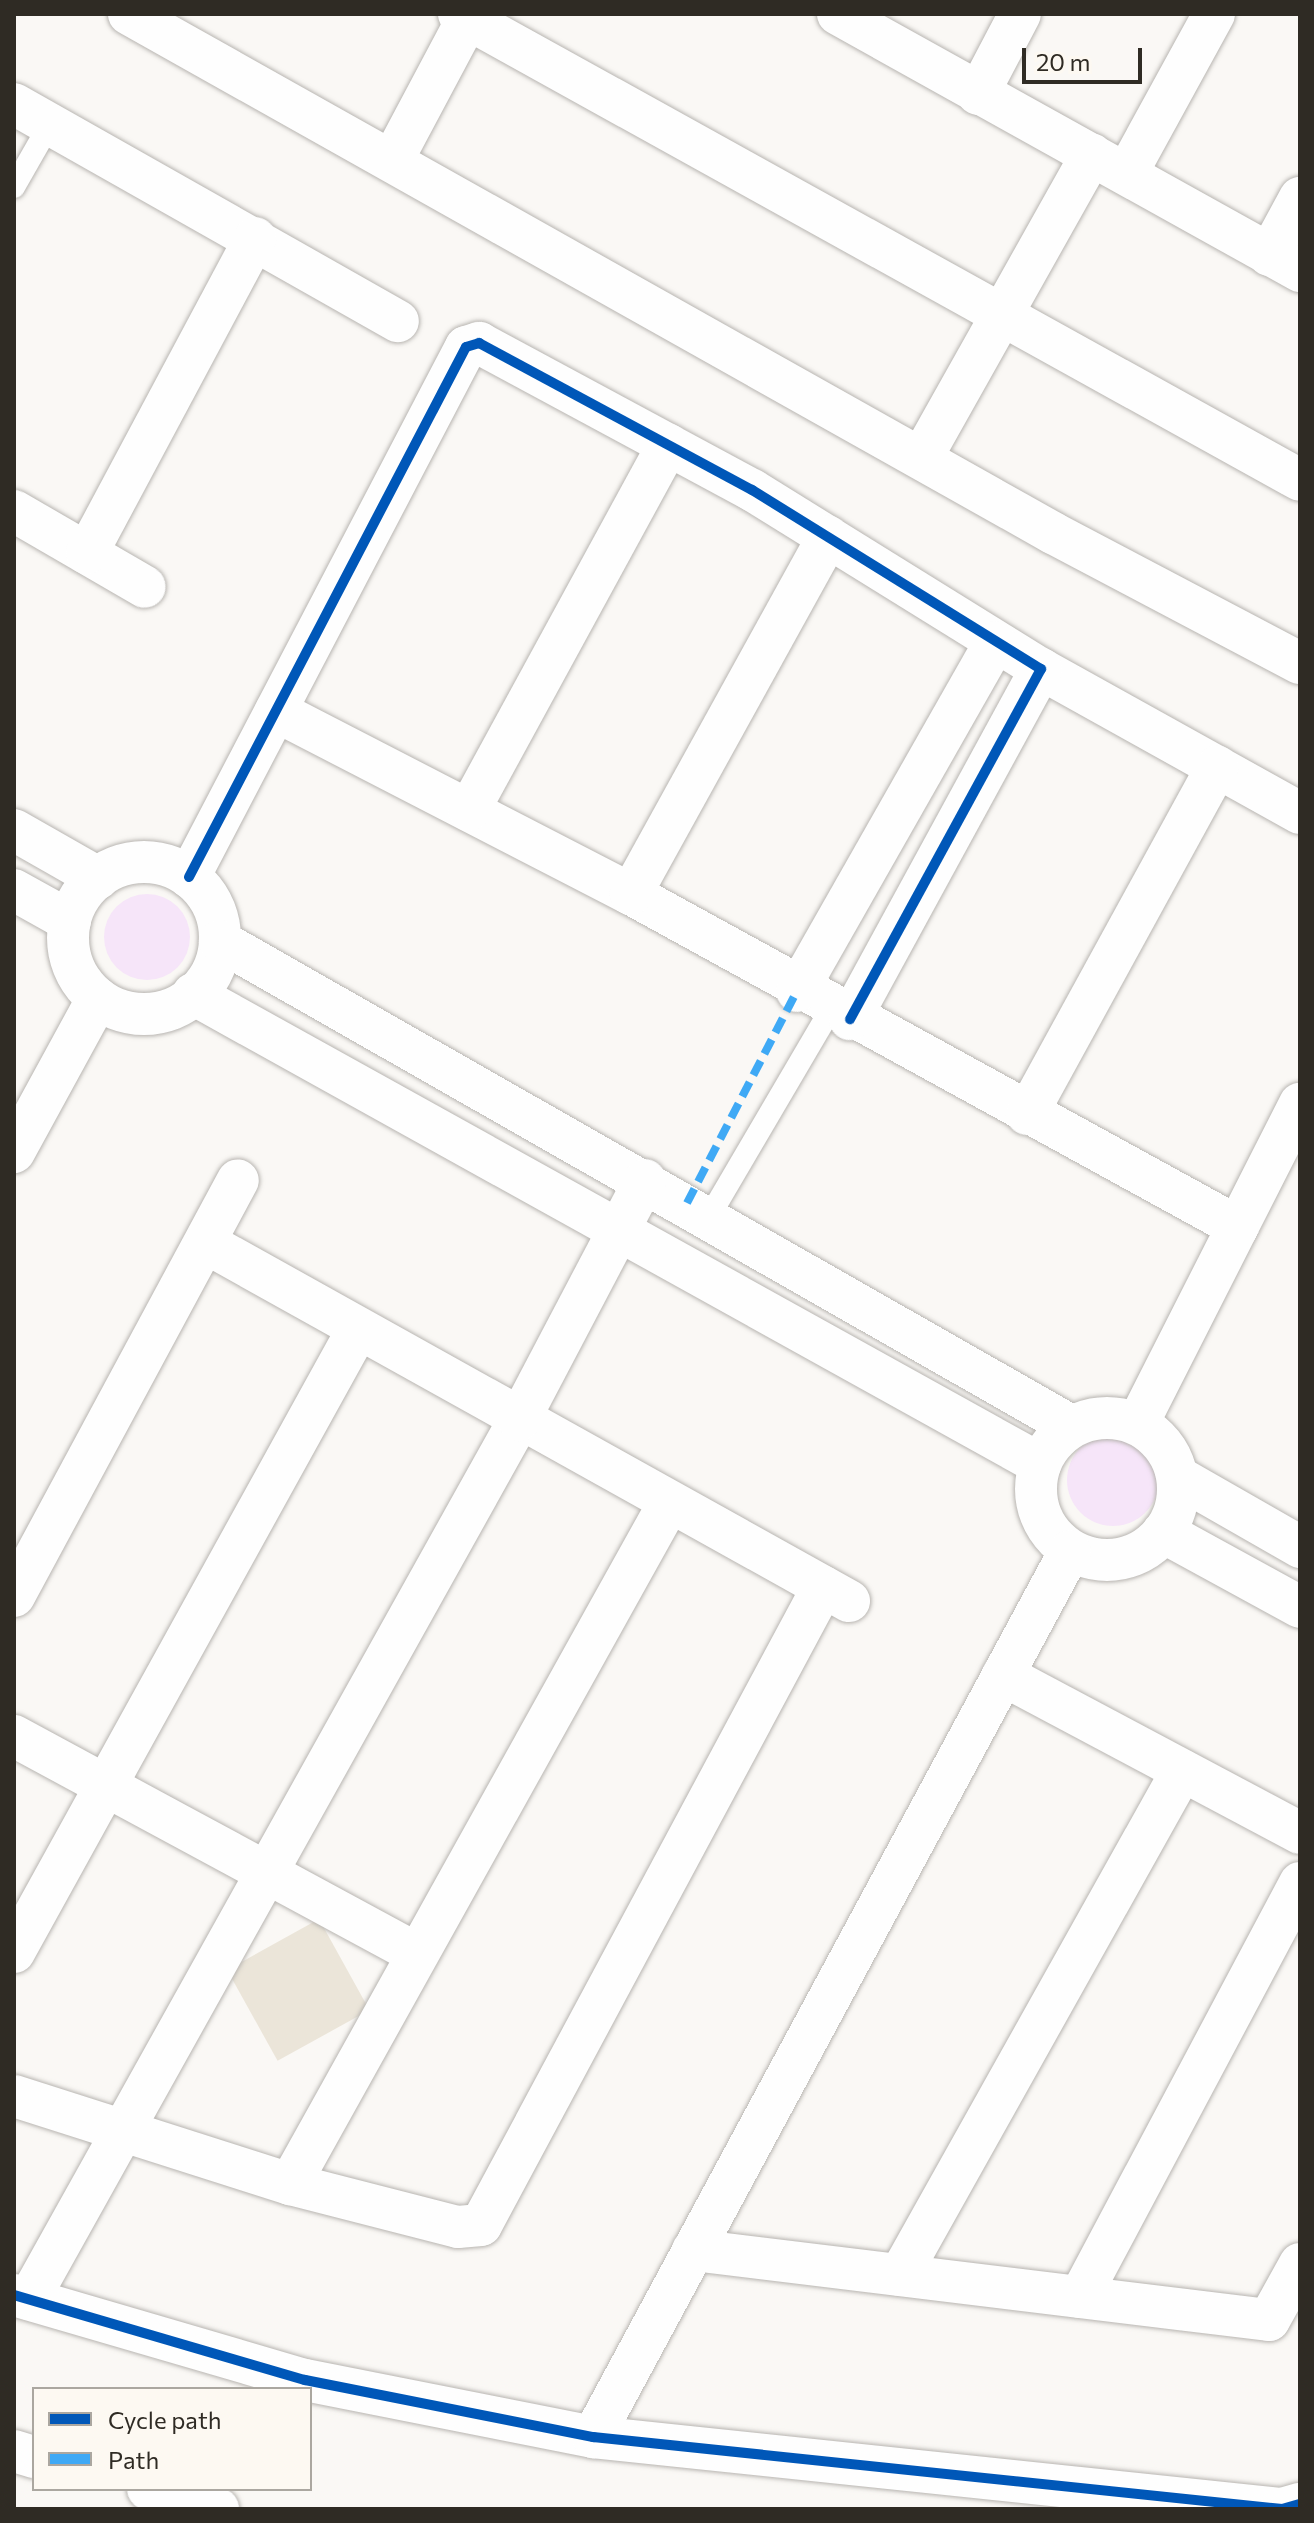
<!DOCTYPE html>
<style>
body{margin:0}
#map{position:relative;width:1314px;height:2523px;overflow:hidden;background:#faf8f5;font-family:Commissioner,sans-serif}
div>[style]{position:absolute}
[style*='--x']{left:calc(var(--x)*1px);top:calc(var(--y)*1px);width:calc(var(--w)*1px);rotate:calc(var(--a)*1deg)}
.green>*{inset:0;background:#f6e5f9}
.round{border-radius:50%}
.building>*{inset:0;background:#ebe5d9;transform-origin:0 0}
.roads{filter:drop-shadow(0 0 2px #b8b5b1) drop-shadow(0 0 2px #b8b5b1)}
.lane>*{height:22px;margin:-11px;padding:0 11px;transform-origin:11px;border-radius:11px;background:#fefefe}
.street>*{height:42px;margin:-21px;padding:0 21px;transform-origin:21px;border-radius:21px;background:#fefefe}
.street>.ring{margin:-21px;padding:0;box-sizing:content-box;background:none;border:42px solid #fefefe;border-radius:50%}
.quiet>*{height:8px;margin-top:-4px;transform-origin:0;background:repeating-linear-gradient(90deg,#3fa9f5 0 16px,transparent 0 24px)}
.cycleway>*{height:10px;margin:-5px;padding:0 5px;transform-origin:5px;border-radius:5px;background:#0057b8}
span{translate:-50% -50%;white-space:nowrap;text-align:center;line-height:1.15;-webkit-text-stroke:7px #fdf9f2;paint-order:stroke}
.frame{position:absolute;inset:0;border:16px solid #2f2b24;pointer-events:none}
.legend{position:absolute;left:32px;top:2387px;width:280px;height:104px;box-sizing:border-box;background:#fdf9f2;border:2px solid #aba7a0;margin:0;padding:10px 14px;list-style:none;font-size:24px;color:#2f2b24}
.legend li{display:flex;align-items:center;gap:16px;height:40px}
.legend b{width:40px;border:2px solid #aba7a0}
.scale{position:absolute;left:1022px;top:48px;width:120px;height:36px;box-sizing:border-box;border:4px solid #2f2b24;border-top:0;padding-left:10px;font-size:24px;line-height:28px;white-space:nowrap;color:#2f2b24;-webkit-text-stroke:6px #fdf9f2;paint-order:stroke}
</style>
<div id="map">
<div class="green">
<div class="round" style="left:104px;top:894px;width:86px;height:86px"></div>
<div class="round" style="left:1067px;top:1434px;width:92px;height:92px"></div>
</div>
<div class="building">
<div style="left:319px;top:1919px;width:104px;height:105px;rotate:61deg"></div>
</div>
<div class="roads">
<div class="lane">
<div style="--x:14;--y:187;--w:73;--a:-60.3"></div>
<div style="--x:709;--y:1217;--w:243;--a:-59.6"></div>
</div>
<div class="street">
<div style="--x:129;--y:14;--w:1060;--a:29.32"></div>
<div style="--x:1053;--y:533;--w:279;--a:27.8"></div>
<div style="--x:459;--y:14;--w:961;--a:28.99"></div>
<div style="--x:838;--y:14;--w:529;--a:29.09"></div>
<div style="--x:978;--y:94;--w:90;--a:-62.3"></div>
<div style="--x:14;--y:104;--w:441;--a:29.5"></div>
<div style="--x:393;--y:159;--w:164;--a:-62"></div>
<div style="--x:1127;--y:173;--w:181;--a:-61.3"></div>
<div style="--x:1269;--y:255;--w:65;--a:-61.5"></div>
<div style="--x:922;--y:457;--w:347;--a:-60.7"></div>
<div style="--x:14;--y:511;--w:151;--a:30.1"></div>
<div style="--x:87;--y:553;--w:357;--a:-61.9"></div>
<div style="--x:1041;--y:669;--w:296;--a:29.1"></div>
<div style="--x:276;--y:711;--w:399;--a:27.3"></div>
<div style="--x:631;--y:894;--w:692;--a:28.75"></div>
<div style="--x:469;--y:810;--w:416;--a:-61.4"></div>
<div style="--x:14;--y:830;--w:97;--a:29.7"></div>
<div class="ring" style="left:68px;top:862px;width:110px;height:110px"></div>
<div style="--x:189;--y:877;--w:598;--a:-62.41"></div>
<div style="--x:466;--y:347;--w:14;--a:-17"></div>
<div style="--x:479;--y:343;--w:310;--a:28.3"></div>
<div style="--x:752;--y:490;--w:340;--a:31.8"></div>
<div style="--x:1041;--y:669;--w:399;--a:118.6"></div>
<div style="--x:14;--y:890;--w:64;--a:29"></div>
<div style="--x:631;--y:894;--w:408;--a:-61.1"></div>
<div style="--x:220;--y:941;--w:980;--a:29.68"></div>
<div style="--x:797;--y:991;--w:401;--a:-60.4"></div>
<div style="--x:193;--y:994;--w:969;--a:29.03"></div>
<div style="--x:1027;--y:1114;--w:396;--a:-61.3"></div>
<div style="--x:14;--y:1152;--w:175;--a:-61.4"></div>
<div style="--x:206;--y:1243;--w:736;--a:29.11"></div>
<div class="ring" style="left:1036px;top:1418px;width:100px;height:100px"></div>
<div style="--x:1138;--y:1423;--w:358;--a:-63.1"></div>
<div style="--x:1178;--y:1477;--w:141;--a:29.8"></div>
<div style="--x:1163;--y:1532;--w:156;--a:28.7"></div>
<div style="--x:14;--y:1596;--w:472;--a:-61.7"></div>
<div style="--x:1003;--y:1675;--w:336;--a:28"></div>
<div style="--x:14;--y:1736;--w:456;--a:28.4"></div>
<div style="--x:14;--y:1952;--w:712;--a:-61.09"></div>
<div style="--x:14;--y:2096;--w:290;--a:17.7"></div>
<div style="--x:290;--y:2184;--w:173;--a:14.4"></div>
<div style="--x:458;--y:2227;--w:23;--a:-5"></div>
<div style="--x:481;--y:2225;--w:724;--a:-61.81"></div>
<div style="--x:290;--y:2184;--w:779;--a:-60.9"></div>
<div style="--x:693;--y:2250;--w:580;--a:6.93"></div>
<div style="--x:1269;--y:2320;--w:64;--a:-61"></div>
<div style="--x:900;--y:2275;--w:578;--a:-60.77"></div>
<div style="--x:14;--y:2295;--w:303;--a:16.3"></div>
<div style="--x:305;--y:2380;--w:294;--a:11.2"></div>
<div style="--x:593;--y:2437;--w:693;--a:5.97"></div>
<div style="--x:1282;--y:2509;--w:19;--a:-16"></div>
<div style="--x:1080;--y:2297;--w:469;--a:-62"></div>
<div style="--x:29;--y:2299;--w:1006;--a:-60.86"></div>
<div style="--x:519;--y:1420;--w:271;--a:-62.3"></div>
<div style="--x:593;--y:2437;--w:1006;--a:-61.7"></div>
<div style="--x:14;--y:2451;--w:21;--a:17"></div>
<div style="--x:148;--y:2489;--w:73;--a:15.9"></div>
</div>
</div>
<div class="quiet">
<div style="--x:687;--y:1203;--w:239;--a:-62.6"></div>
</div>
<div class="cycleway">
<div style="--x:189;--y:877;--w:598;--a:-62.41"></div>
<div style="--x:466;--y:347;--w:14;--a:-17"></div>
<div style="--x:479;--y:343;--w:310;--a:28.3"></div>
<div style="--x:752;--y:490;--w:340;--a:31.8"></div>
<div style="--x:1041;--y:669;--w:399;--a:118.6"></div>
<div style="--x:14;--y:2295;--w:303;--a:16.3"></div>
<div style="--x:305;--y:2380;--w:294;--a:11.2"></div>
<div style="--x:593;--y:2437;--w:693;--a:5.97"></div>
<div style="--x:1282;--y:2509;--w:19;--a:-16"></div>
</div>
<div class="frame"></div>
<ul class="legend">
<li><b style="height:10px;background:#0057b8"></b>Cycle path</li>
<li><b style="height:10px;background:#3fa9f5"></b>Path</li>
</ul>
<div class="scale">20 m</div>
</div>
